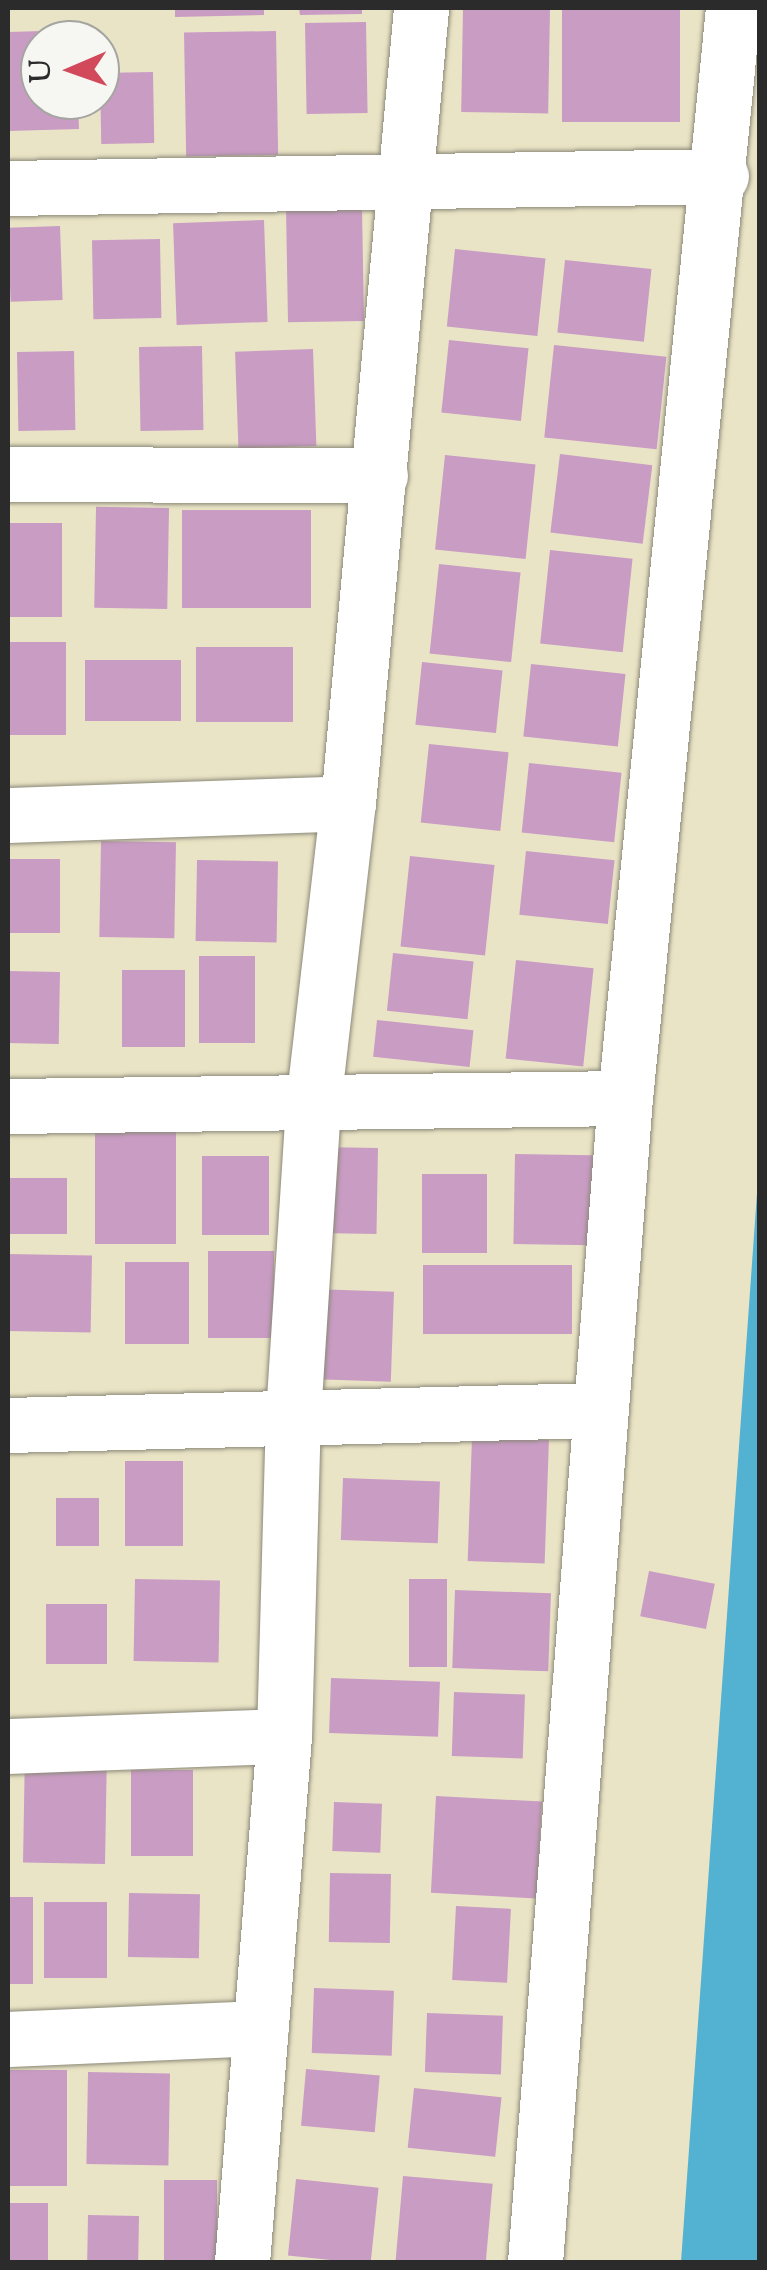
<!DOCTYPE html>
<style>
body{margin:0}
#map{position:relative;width:767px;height:2270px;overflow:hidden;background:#eae4c6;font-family:"Sorts Mill Goudy",serif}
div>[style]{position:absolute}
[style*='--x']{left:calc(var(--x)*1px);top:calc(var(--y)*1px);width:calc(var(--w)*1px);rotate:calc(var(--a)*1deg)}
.water>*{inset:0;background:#53b1d2}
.building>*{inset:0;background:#c99cc4;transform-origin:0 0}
.roads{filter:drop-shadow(0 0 2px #8a8878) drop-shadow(0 0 2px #8a8878)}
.minor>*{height:55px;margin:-27.5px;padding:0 27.5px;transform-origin:27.5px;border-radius:27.5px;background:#fff}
span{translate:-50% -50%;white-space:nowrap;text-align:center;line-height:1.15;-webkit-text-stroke:8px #f6f6f2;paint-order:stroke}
.frame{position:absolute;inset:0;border:10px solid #2b2b2b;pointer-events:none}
.north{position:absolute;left:20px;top:20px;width:100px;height:100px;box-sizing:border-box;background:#f6f6f2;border:2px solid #a5a5a2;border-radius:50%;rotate:268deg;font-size:28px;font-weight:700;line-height:40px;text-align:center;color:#2b2b2b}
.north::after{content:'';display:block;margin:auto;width:35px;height:45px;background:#d1495b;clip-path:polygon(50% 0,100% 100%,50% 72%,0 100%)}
</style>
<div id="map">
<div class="water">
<div style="clip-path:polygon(759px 1165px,759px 2262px,681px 2262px)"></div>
</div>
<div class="building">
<div style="clip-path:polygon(175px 8px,264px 8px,264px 15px,175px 17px)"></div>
<div style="clip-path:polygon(299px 8px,362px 8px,362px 14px,300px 15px)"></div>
<div style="left:463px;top:8px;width:87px;height:104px;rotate:1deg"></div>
<div style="left:562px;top:8px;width:118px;height:114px"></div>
<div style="left:366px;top:22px;width:91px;height:61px;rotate:89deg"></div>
<div style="clip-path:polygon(77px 30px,77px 40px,40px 40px,40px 100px,78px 100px,79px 129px,8px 131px,8px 32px)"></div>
<div style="left:276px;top:31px;width:124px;height:92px;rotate:89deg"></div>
<div style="left:153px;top:72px;width:71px;height:53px;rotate:89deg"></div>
<div style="left:362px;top:207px;width:114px;height:76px;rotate:89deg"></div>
<div style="left:264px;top:220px;width:102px;height:91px;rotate:88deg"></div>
<div style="left:60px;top:226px;width:74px;height:52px;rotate:88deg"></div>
<div style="left:160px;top:239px;width:79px;height:68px;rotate:89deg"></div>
<div style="left:455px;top:249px;width:91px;height:78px;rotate:6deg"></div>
<div style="left:565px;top:260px;width:87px;height:73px;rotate:6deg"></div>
<div style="left:449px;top:340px;width:80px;height:73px;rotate:6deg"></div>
<div style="left:554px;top:345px;width:113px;height:93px;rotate:6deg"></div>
<div style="left:202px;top:346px;width:84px;height:63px;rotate:89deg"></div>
<div style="left:313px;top:349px;width:97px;height:78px;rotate:88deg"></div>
<div style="left:74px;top:351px;width:79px;height:57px;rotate:89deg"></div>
<div style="left:560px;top:454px;width:93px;height:79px;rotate:7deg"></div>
<div style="left:445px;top:455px;width:91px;height:95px;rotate:6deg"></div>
<div style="left:169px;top:508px;width:101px;height:73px;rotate:91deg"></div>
<div style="left:182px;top:510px;width:129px;height:98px"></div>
<div style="left:8px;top:523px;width:54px;height:94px"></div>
<div style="left:550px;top:550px;width:83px;height:94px;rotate:6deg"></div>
<div style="left:439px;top:564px;width:82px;height:90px;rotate:6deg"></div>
<div style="left:66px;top:642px;width:93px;height:58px;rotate:90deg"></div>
<div style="left:196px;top:647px;width:97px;height:75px"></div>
<div style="left:85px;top:660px;width:96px;height:61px"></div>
<div style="left:422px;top:662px;width:81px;height:63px;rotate:6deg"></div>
<div style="left:531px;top:664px;width:95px;height:73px;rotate:6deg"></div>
<div style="left:429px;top:744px;width:80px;height:79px;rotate:6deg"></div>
<div style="left:529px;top:763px;width:93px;height:70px;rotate:6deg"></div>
<div style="left:101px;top:841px;width:75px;height:96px;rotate:1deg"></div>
<div style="left:526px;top:851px;width:89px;height:64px;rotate:6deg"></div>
<div style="left:410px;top:856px;width:85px;height:91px;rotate:6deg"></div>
<div style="left:8px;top:859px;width:52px;height:74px"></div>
<div style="left:197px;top:860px;width:81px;height:81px;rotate:1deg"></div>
<div style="left:393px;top:953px;width:81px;height:58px;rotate:6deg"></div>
<div style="left:199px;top:956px;width:56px;height:87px"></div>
<div style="left:516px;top:960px;width:78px;height:99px;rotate:6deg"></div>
<div style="left:122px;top:970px;width:63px;height:77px"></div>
<div style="left:8px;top:971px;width:52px;height:72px;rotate:1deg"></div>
<div style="left:377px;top:1020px;width:97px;height:37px;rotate:6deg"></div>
<div style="left:95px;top:1132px;width:81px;height:112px"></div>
<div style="left:320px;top:1147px;width:58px;height:86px;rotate:1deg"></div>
<div style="left:515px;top:1154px;width:78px;height:90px;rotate:1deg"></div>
<div style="left:202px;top:1156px;width:67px;height:79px"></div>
<div style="left:422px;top:1174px;width:65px;height:79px"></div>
<div style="left:8px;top:1178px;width:59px;height:56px"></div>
<div style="left:208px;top:1251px;width:66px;height:87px"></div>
<div style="left:8px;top:1254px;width:84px;height:77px;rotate:1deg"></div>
<div style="left:125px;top:1262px;width:64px;height:82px"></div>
<div style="left:423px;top:1265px;width:149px;height:69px"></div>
<div style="left:313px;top:1289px;width:81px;height:90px;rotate:2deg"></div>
<div style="left:472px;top:1437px;width:77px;height:124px;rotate:2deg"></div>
<div style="left:125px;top:1461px;width:58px;height:85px"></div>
<div style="left:343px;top:1478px;width:97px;height:62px;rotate:2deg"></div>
<div style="left:56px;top:1498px;width:43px;height:48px"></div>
<div style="left:649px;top:1571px;width:67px;height:46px;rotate:11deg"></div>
<div style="left:135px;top:1579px;width:85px;height:82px;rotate:1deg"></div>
<div style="left:409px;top:1579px;width:38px;height:88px"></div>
<div style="left:455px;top:1590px;width:96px;height:78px;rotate:2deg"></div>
<div style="left:46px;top:1604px;width:61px;height:60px"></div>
<div style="left:331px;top:1678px;width:109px;height:55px;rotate:2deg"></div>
<div style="left:454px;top:1692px;width:71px;height:64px;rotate:2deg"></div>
<div style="left:107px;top:1750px;width:114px;height:82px;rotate:91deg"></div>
<div style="left:131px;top:1770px;width:62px;height:86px"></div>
<div style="left:436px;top:1796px;width:106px;height:97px;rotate:3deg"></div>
<div style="left:334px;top:1802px;width:48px;height:49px;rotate:2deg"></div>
<div style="left:330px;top:1873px;width:61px;height:69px;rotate:1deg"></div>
<div style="left:129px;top:1893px;width:71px;height:64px;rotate:1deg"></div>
<div style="left:8px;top:1897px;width:25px;height:87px"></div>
<div style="left:44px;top:1902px;width:63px;height:76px"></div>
<div style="left:456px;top:1906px;width:55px;height:74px;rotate:3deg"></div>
<div style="left:314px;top:1988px;width:80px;height:65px;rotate:2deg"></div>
<div style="left:427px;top:2013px;width:76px;height:59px;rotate:2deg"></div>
<div style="left:306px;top:2069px;width:74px;height:57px;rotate:5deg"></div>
<div style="left:8px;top:2070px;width:59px;height:116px"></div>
<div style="left:88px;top:2072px;width:82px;height:92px;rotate:1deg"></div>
<div style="left:414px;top:2088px;width:88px;height:60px;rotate:6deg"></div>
<div style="left:403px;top:2176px;width:90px;height:86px;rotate:5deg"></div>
<div style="left:296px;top:2179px;width:83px;height:77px;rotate:6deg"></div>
<div style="left:164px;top:2180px;width:53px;height:82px"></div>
<div style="left:8px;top:2203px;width:40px;height:59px"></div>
<div style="left:88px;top:2215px;width:51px;height:47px;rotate:1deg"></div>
</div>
<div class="roads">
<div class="minor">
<div style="--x:8;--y:188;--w:713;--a:-0.96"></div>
<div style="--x:8;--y:474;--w:372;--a:0.2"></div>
<div style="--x:8;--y:815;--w:340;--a:-2"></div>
<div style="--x:8;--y:1106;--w:617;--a:-0.74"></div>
<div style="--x:8;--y:1425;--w:590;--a:-1.46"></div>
<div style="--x:8;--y:1746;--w:276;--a:-2.1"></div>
<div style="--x:8;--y:2039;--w:253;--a:-2.5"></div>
<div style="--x:242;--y:2262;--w:528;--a:-85.43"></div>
<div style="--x:284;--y:1736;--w:321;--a:-88.4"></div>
<div style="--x:293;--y:1415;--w:312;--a:-86.3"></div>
<div style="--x:313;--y:1104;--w:303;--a:-83.4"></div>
<div style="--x:348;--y:803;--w:798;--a:-84.75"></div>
<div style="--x:535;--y:2262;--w:1167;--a:-85.58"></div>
<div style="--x:625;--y:1098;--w:1095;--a:-84.34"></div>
</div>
</div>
<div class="frame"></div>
<div class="north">U</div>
</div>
